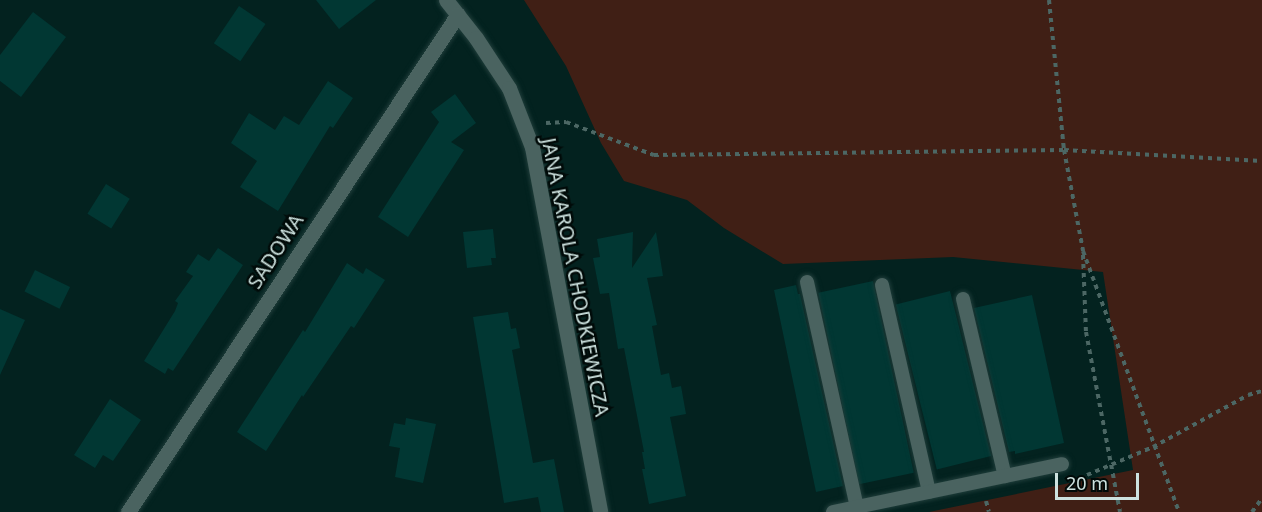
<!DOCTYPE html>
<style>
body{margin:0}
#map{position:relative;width:1262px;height:512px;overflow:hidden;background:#03221f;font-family:"Noto Sans",sans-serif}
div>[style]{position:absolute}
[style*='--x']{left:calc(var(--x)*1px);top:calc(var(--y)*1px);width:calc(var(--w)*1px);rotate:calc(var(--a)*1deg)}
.green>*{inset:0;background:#401f15}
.building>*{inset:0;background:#013733;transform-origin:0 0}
.path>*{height:4px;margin-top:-2px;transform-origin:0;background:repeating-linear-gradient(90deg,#4c6764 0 4.5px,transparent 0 9px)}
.roads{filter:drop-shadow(0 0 2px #1f3d3a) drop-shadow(0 0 2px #1f3d3a)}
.lane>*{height:14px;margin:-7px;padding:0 7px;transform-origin:7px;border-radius:7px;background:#4a6360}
.street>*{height:15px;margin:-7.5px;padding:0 7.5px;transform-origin:7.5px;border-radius:7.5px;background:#4a6360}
span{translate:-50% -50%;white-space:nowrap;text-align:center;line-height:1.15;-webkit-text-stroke:5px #000a08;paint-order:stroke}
.street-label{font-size:20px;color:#cde2df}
.scale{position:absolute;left:1055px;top:473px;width:84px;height:27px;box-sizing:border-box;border:3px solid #cde2df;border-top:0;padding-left:8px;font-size:18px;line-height:21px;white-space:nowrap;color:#cde2df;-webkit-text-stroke:4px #000a08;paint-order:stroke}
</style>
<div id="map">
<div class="green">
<div style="clip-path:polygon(524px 0,1262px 0,1262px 512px,929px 512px,1133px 470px,1103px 272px,953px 257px,783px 264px,724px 228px,687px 200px,624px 181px,601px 143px,566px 66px)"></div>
</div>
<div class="building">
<div style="clip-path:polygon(316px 0,376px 0,339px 29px)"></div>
<div style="left:239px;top:6px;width:32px;height:45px;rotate:34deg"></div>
<div style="clip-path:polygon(33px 12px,66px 37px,21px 97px,0 81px,0 55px)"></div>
<div style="clip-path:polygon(328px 81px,353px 98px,333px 128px,330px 126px,278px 211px,240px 187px,257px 161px,231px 143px,249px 113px,275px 130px,284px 116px,299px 125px)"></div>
<div style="clip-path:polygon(455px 94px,476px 123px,451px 142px,464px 150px,408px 237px,378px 217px,439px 122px,431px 112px)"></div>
<div style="left:106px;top:184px;width:28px;height:35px;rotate:32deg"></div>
<div style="clip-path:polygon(493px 229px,496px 258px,491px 258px,492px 265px,467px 268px,463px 232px)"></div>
<div style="clip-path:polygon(633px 232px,632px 268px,656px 232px,663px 276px,647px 278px,657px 325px,652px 326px,661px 375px,669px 373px,672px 388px,681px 386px,686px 414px,670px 417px,686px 496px,649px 504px,642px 469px,645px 469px,642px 452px,644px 452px,624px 348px,618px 349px,609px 293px,600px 294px,593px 258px,600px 257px,597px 239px)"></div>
<div style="clip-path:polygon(218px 248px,243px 265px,173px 371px,168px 368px,165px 374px,144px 361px,175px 311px,178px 303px,175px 301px,193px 276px,186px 272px,198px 254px,209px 261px)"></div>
<div style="clip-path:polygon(347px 263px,363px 274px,366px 268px,385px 280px,354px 328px,351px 326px,303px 397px,302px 395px,266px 451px,237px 432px,303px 330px,305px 332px)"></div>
<div style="left:35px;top:270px;width:39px;height:24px;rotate:26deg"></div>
<div style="left:873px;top:281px;width:196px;height:56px;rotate:78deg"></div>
<div style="clip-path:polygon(796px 285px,798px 294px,800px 294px,843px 486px,816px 492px,774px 290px)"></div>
<div style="left:950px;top:291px;width:170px;height:56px;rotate:76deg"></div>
<div style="clip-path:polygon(1032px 295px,1064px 443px,1015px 454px,1015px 451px,1009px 452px,974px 308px)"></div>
<div style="clip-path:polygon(0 309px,25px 320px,0 375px)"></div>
<div style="clip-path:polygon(508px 312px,511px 329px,516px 328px,520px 348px,512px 350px,533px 463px,554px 459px,564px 512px,541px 512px,538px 497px,504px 503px,473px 317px)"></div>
<div style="clip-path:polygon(110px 399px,141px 420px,113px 461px,103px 455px,95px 468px,74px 455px)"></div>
<div style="clip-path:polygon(406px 418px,436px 424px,423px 483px,395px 477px,400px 448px,389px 446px,394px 423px,405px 425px)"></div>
</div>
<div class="path">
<div style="--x:1049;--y:0;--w:151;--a:84.3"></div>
<div style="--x:1064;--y:150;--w:103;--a:79.3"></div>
<div style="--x:1083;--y:251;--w:278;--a:69.8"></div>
<div style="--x:546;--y:123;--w:20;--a:-3"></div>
<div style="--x:566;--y:122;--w:94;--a:20.6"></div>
<div style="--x:654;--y:155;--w:410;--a:-0.7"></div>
<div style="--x:1064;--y:150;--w:198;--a:3.2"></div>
<div style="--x:1083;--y:255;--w:77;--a:87.8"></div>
<div style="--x:1086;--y:332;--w:183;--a:79.3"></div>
<div style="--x:1087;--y:475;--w:72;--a:-23"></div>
<div style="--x:1153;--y:447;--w:108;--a:-28.7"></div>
<div style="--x:1248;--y:395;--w:15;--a:-16"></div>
<div style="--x:986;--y:501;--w:11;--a:75"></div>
<div style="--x:1252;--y:512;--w:17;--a:-54"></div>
</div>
<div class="roads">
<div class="lane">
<div style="--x:807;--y:282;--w:230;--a:77.5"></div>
<div style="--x:882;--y:285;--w:212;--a:77.2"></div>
<div style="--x:963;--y:299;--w:182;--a:76.7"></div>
<div style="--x:833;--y:512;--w:234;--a:-11.8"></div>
</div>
<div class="street">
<div style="--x:446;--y:0;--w:48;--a:51.7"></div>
<div style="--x:476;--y:38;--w:60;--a:56.6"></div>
<div style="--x:509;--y:88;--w:63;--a:68.7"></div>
<div style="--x:532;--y:147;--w:371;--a:79.4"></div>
<div style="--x:128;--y:512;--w:597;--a:-56.47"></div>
</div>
</div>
<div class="street-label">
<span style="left:275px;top:251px;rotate:-57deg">SADOWA</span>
<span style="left:576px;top:277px;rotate:79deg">JANA KAROLA CHODKIEWICZA</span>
</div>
<div class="scale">20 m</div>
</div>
